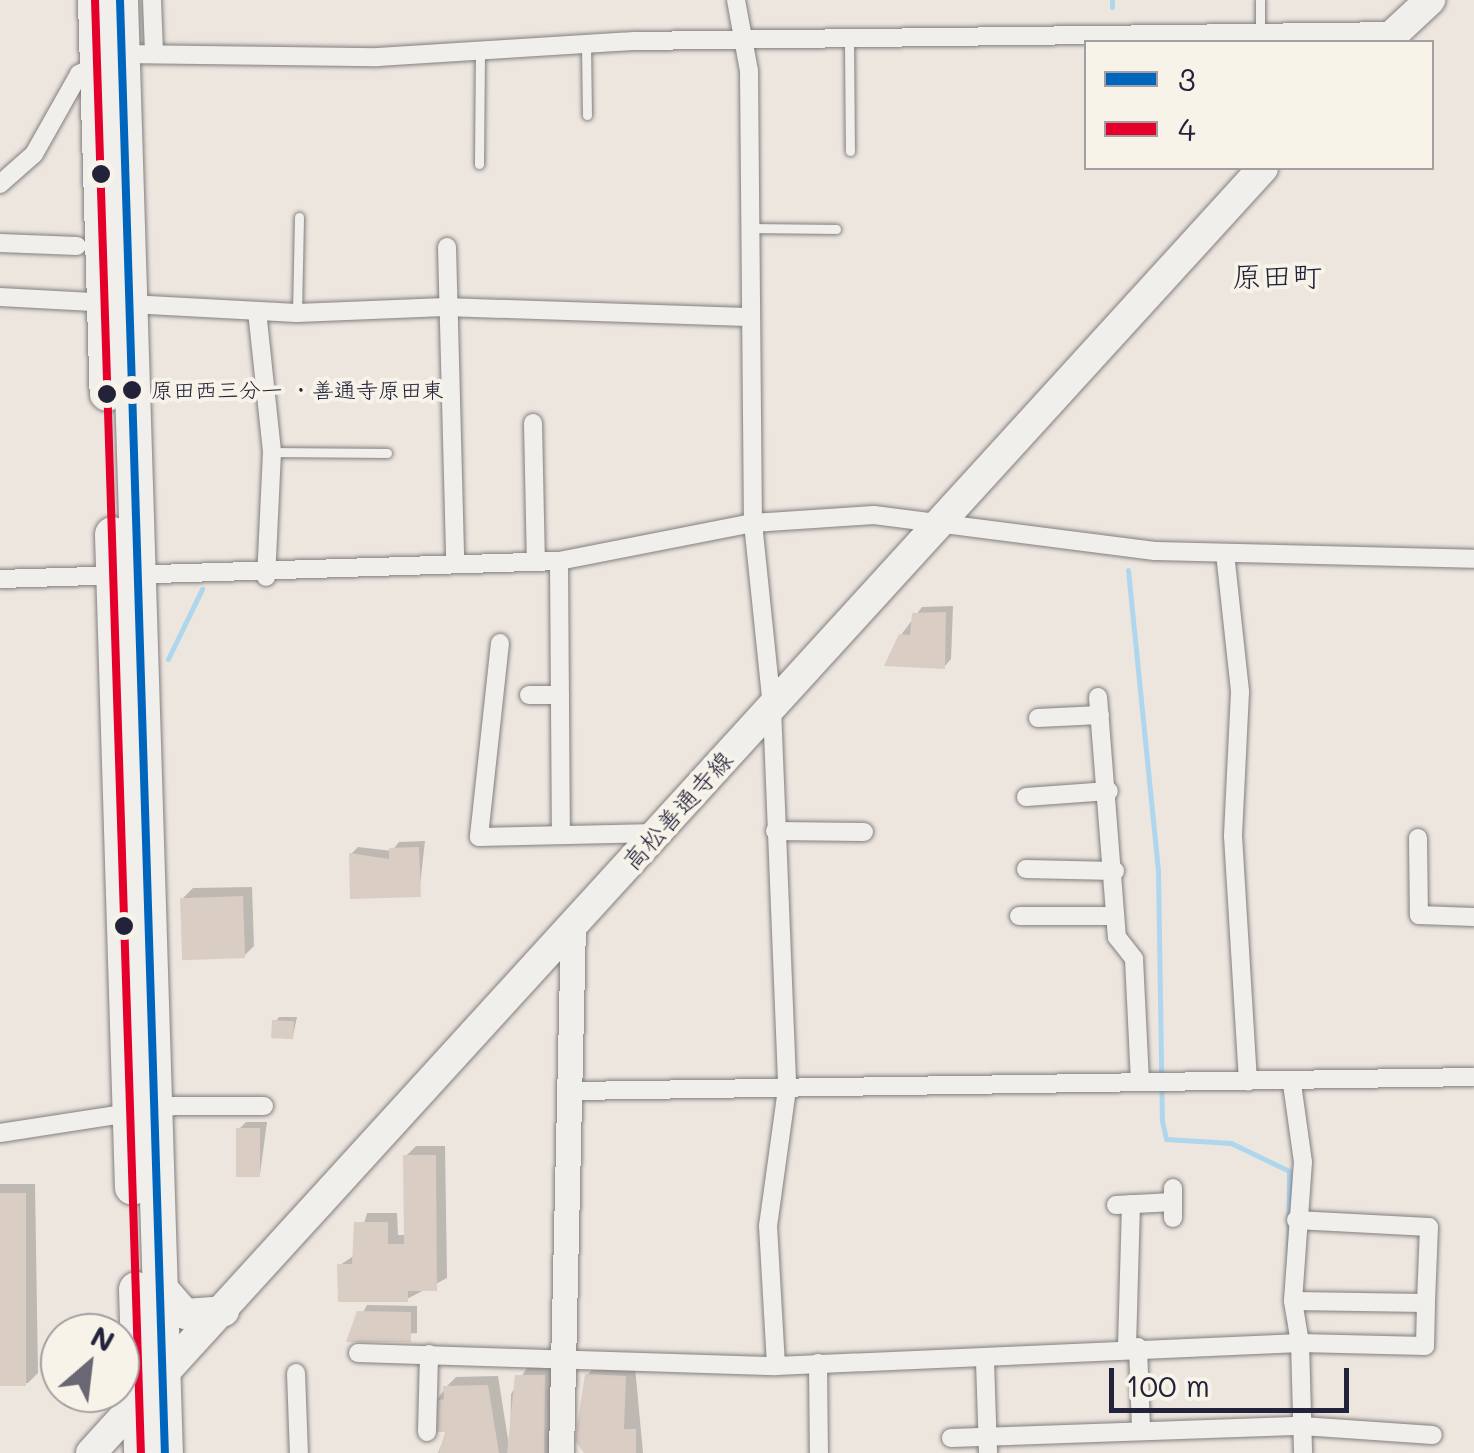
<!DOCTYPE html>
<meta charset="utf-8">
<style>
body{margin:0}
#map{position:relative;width:1474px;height:1453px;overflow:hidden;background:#ede6de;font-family:Mali,"Klee One",sans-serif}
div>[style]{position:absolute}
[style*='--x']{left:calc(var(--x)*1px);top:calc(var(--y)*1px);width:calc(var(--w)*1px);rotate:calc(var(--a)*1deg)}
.shadow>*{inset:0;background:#0003}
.stream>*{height:5px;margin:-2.5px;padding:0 2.5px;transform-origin:2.5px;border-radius:2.5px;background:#aed7ed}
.building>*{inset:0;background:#dacdc4;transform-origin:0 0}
.roads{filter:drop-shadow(0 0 2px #827f80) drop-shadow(0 0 2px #827f80)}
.lane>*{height:9px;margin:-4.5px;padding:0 4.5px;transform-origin:4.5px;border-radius:4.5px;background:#f1efeb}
.street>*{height:18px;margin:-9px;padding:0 9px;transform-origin:9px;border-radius:9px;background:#f1efeb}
.secondary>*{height:25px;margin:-12.5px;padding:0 12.5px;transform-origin:12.5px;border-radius:12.5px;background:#f1efeb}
.primary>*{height:30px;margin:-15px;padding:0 15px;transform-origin:15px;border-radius:15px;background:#f1efeb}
.highway>*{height:35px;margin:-17.5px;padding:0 17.5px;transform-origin:17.5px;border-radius:17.5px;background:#f1efeb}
.bus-1>*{height:8px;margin:-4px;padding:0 4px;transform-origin:4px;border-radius:4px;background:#0065bd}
.bus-2>*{height:8px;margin:-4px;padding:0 4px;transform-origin:4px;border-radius:4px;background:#e4002b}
.dots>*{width:28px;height:28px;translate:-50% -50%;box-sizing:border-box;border:5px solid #f7f3e8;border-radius:50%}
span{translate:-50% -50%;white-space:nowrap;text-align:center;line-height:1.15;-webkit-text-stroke:8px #f7f3e8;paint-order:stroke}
.bus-label{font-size:22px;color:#22223b}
.left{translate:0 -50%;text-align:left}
.street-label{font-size:25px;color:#22223b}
.quarter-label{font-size:30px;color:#22223b}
.legend{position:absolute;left:1084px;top:40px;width:350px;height:130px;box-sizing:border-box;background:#f7f3e8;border:2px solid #a29fa3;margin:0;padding:12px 18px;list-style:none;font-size:30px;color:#22223b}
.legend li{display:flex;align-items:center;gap:20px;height:50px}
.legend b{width:50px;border:2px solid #a29fa3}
.north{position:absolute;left:40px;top:1313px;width:100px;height:100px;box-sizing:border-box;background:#f7f3e8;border:2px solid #a29fa3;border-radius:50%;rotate:28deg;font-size:28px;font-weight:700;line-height:40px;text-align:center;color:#22223b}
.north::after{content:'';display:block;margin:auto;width:35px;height:45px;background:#696774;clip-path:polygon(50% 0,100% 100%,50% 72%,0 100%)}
.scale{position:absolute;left:1109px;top:1368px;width:240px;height:45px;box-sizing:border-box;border:5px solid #22223b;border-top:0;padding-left:12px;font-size:30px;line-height:35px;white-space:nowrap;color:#22223b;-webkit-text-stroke:8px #f7f3e8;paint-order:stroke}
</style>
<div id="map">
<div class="shadow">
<div style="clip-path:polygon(953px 606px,951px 659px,944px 667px,901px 635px,922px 607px)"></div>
<div style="clip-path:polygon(425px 841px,419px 894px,351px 854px,358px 847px,392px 851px,399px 842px)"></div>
<div style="clip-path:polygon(252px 887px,254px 946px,244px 956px,183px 898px,193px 888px)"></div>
<div style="clip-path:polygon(279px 1017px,297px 1017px,293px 1036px,275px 1022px)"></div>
<div style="clip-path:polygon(246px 1122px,267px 1122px,260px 1174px,239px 1129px)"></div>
<div style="clip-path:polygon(416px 1146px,445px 1146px,447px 1278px,407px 1299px,340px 1265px,355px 1255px,367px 1213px,397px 1213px,398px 1235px,407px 1235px,406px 1156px)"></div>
<div style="clip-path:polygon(0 1184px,35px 1184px,38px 1373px,28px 1383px,0 1383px)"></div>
<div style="clip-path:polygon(367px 1305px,417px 1306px,417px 1333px,349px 1339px)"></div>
<div style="clip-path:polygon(597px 1365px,635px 1367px,643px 1453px,587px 1453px,587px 1375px)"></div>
<div style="clip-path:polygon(528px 1366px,554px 1366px,553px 1453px,438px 1453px,448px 1429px,435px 1403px,446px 1387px,456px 1377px,498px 1376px,510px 1452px,511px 1394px)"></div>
</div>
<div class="stream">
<div style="--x:1112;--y:7;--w:7;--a:-90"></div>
<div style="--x:1128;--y:570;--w:301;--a:84.3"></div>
<div style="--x:1158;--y:870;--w:251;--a:89.1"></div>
<div style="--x:1162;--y:1121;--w:18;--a:77"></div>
<div style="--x:1166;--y:1139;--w:65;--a:3.5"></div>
<div style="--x:1231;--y:1143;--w:64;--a:25.8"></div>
<div style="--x:1289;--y:1171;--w:152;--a:90.4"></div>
<div style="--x:168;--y:659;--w:78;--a:-64.1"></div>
</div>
<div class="building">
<div style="clip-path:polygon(946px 612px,945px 669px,884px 666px,899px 634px,910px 635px,912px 613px)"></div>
<div style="clip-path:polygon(419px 847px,421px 897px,350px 899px,349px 853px,389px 859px,389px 848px)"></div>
<div style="left:243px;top:896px;width:62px;height:63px;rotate:88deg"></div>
<div style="left:272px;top:1020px;width:22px;height:18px;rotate:3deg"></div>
<div style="left:236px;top:1128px;width:24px;height:49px"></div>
<div style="clip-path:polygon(403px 1155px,436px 1155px,437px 1291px,408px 1291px,408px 1302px,338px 1302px,337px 1264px,352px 1264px,354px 1222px,388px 1222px,388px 1244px,404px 1244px)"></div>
<div style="left:0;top:1193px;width:26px;height:193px"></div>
<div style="clip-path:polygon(357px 1311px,411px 1312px,411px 1342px,346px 1342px)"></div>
<div style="clip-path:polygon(585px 1374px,626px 1376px,624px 1429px,636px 1429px,636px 1453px,584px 1453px,575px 1441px)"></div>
<div style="clip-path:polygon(515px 1375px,545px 1375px,544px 1453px,507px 1453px)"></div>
<div style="clip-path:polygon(488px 1385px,499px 1453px,439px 1453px,445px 1432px,433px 1432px,432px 1402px,444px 1399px,443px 1386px)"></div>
</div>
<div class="roads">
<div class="lane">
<div style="--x:1260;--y:33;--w:33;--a:-90"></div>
<div style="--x:849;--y:42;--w:109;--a:89.5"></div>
<div style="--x:586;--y:45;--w:70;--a:89.2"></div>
<div style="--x:479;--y:164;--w:113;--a:-89.5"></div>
<div style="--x:752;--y:228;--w:84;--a:0.7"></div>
<div style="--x:297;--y:313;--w:96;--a:-88.8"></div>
<div style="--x:272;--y:452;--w:115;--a:0.5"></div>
</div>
<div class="street">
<div style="--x:152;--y:0;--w:51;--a:87.8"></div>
<div style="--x:736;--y:0;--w:72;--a:79.6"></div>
<div style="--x:749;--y:71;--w:452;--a:89.5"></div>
<div style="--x:753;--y:523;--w:186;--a:84.1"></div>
<div style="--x:772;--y:708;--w:381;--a:87.7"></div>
<div style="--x:787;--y:1089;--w:138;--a:97.9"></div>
<div style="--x:768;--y:1226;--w:140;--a:86.7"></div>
<div style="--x:0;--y:184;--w:45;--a:-41.4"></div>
<div style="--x:34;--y:154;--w:92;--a:-60.6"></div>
<div style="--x:79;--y:74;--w:47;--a:-24.9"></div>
<div style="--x:122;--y:54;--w:256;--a:0.7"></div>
<div style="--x:378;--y:57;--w:257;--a:-3.6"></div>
<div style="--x:635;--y:41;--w:761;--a:-0.75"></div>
<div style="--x:0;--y:243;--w:77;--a:2.2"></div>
<div style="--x:447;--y:247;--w:316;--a:88.5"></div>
<div style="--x:0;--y:297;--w:297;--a:3.1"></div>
<div style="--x:297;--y:313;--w:148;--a:-2.3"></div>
<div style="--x:445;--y:307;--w:302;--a:1.9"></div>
<div style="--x:257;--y:311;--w:142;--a:83.9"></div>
<div style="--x:272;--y:452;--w:125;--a:92.7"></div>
<div style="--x:533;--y:423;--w:138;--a:88.8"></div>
<div style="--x:1225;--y:553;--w:140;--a:83.8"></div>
<div style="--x:1240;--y:692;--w:144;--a:92.8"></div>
<div style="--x:1233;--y:836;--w:246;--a:86.5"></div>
<div style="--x:559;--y:561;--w:274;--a:89.6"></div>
<div style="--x:0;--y:579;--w:559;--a:-1.84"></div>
<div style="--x:559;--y:561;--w:198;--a:-11.1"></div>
<div style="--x:753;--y:523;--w:121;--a:-3.8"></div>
<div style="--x:874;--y:515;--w:283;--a:7.3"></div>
<div style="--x:1155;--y:551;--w:319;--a:1.4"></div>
<div style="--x:500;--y:643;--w:195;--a:96.2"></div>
<div style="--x:479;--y:837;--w:178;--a:-1.3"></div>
<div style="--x:529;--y:695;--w:31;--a:0"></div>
<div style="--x:1098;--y:697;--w:241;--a:85.5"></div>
<div style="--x:1117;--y:937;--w:28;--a:52"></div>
<div style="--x:1134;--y:959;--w:122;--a:87.2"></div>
<div style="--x:1038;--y:718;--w:62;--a:-2.8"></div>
<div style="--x:1026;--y:797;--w:83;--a:-4.1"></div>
<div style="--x:775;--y:831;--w:89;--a:0.6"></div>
<div style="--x:1418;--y:838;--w:77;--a:89.3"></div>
<div style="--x:1419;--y:915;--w:55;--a:2.1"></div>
<div style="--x:1026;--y:869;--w:89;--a:1.3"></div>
<div style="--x:1019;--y:916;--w:96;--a:0"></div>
<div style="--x:574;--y:1091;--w:900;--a:-0.89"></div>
<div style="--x:0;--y:1133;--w:176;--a:-8.8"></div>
<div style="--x:174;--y:1106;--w:90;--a:0"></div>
<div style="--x:1116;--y:1205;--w:57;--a:-3"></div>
<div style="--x:1173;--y:1218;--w:30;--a:-90"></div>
<div style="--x:1296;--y:1220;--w:133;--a:3"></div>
<div style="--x:1429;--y:1227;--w:76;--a:92.3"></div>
<div style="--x:1293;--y:1301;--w:133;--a:0.9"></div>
<div style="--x:1426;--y:1303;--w:43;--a:91.3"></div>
<div style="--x:1425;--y:1346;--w:125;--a:-178.6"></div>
<div style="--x:1300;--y:1343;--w:110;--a:88.4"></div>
<div style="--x:1127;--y:1347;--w:143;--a:-88.4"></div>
<div style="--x:1138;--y:1347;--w:81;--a:87.9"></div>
<div style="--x:358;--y:1353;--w:418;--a:1.8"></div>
<div style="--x:776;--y:1366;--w:525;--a:-2.51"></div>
<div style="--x:1300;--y:1343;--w:43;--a:-99.5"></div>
<div style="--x:1293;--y:1301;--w:139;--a:-85.9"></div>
<div style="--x:1303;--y:1162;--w:79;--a:-98"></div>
<div style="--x:985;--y:1361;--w:92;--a:88.1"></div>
<div style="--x:818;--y:1363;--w:90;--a:89.4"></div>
<div style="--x:296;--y:1373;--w:80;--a:87.9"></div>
<div style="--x:427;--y:1432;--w:78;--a:-88.5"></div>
<div style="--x:951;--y:1438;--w:351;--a:-2"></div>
<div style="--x:1302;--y:1426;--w:131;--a:3.9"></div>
</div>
<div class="secondary">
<div style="--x:561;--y:1453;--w:527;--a:-88.7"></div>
</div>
<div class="primary">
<div style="--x:1385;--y:42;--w:62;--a:-43"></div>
<div style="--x:160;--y:1285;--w:38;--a:49"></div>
<div style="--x:185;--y:1314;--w:39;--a:-4"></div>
<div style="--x:91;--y:1453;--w:1739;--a:-47.63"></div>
</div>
<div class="highway">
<div style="--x:95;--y:0;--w:393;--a:88.3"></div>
<div style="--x:120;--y:0;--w:1454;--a:88.23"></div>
<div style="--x:112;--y:534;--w:653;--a:88.25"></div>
<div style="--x:136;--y:1289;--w:163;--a:88.2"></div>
</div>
</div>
<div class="bus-1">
<div style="--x:120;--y:0;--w:1454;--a:88.23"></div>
</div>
<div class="bus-2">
<div style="--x:95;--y:0;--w:1454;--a:88.19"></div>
</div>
<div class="dots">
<div style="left:101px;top:174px;background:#22223b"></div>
<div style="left:132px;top:390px;background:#22223b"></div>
<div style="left:107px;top:394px;background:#22223b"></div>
<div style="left:124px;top:926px;background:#22223b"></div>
</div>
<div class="bus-label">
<span class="left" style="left:151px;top:390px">原田西三分一 ・善通寺原田東</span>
</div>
<div class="street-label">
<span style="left:677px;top:810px;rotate:-48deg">高松善通寺線</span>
</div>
<div class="quarter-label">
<span style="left:1277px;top:275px">原田町</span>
</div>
<ul class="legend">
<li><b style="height:12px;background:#0065bd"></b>3</li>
<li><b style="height:12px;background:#e4002b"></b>4</li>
</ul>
<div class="north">N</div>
<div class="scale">100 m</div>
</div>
